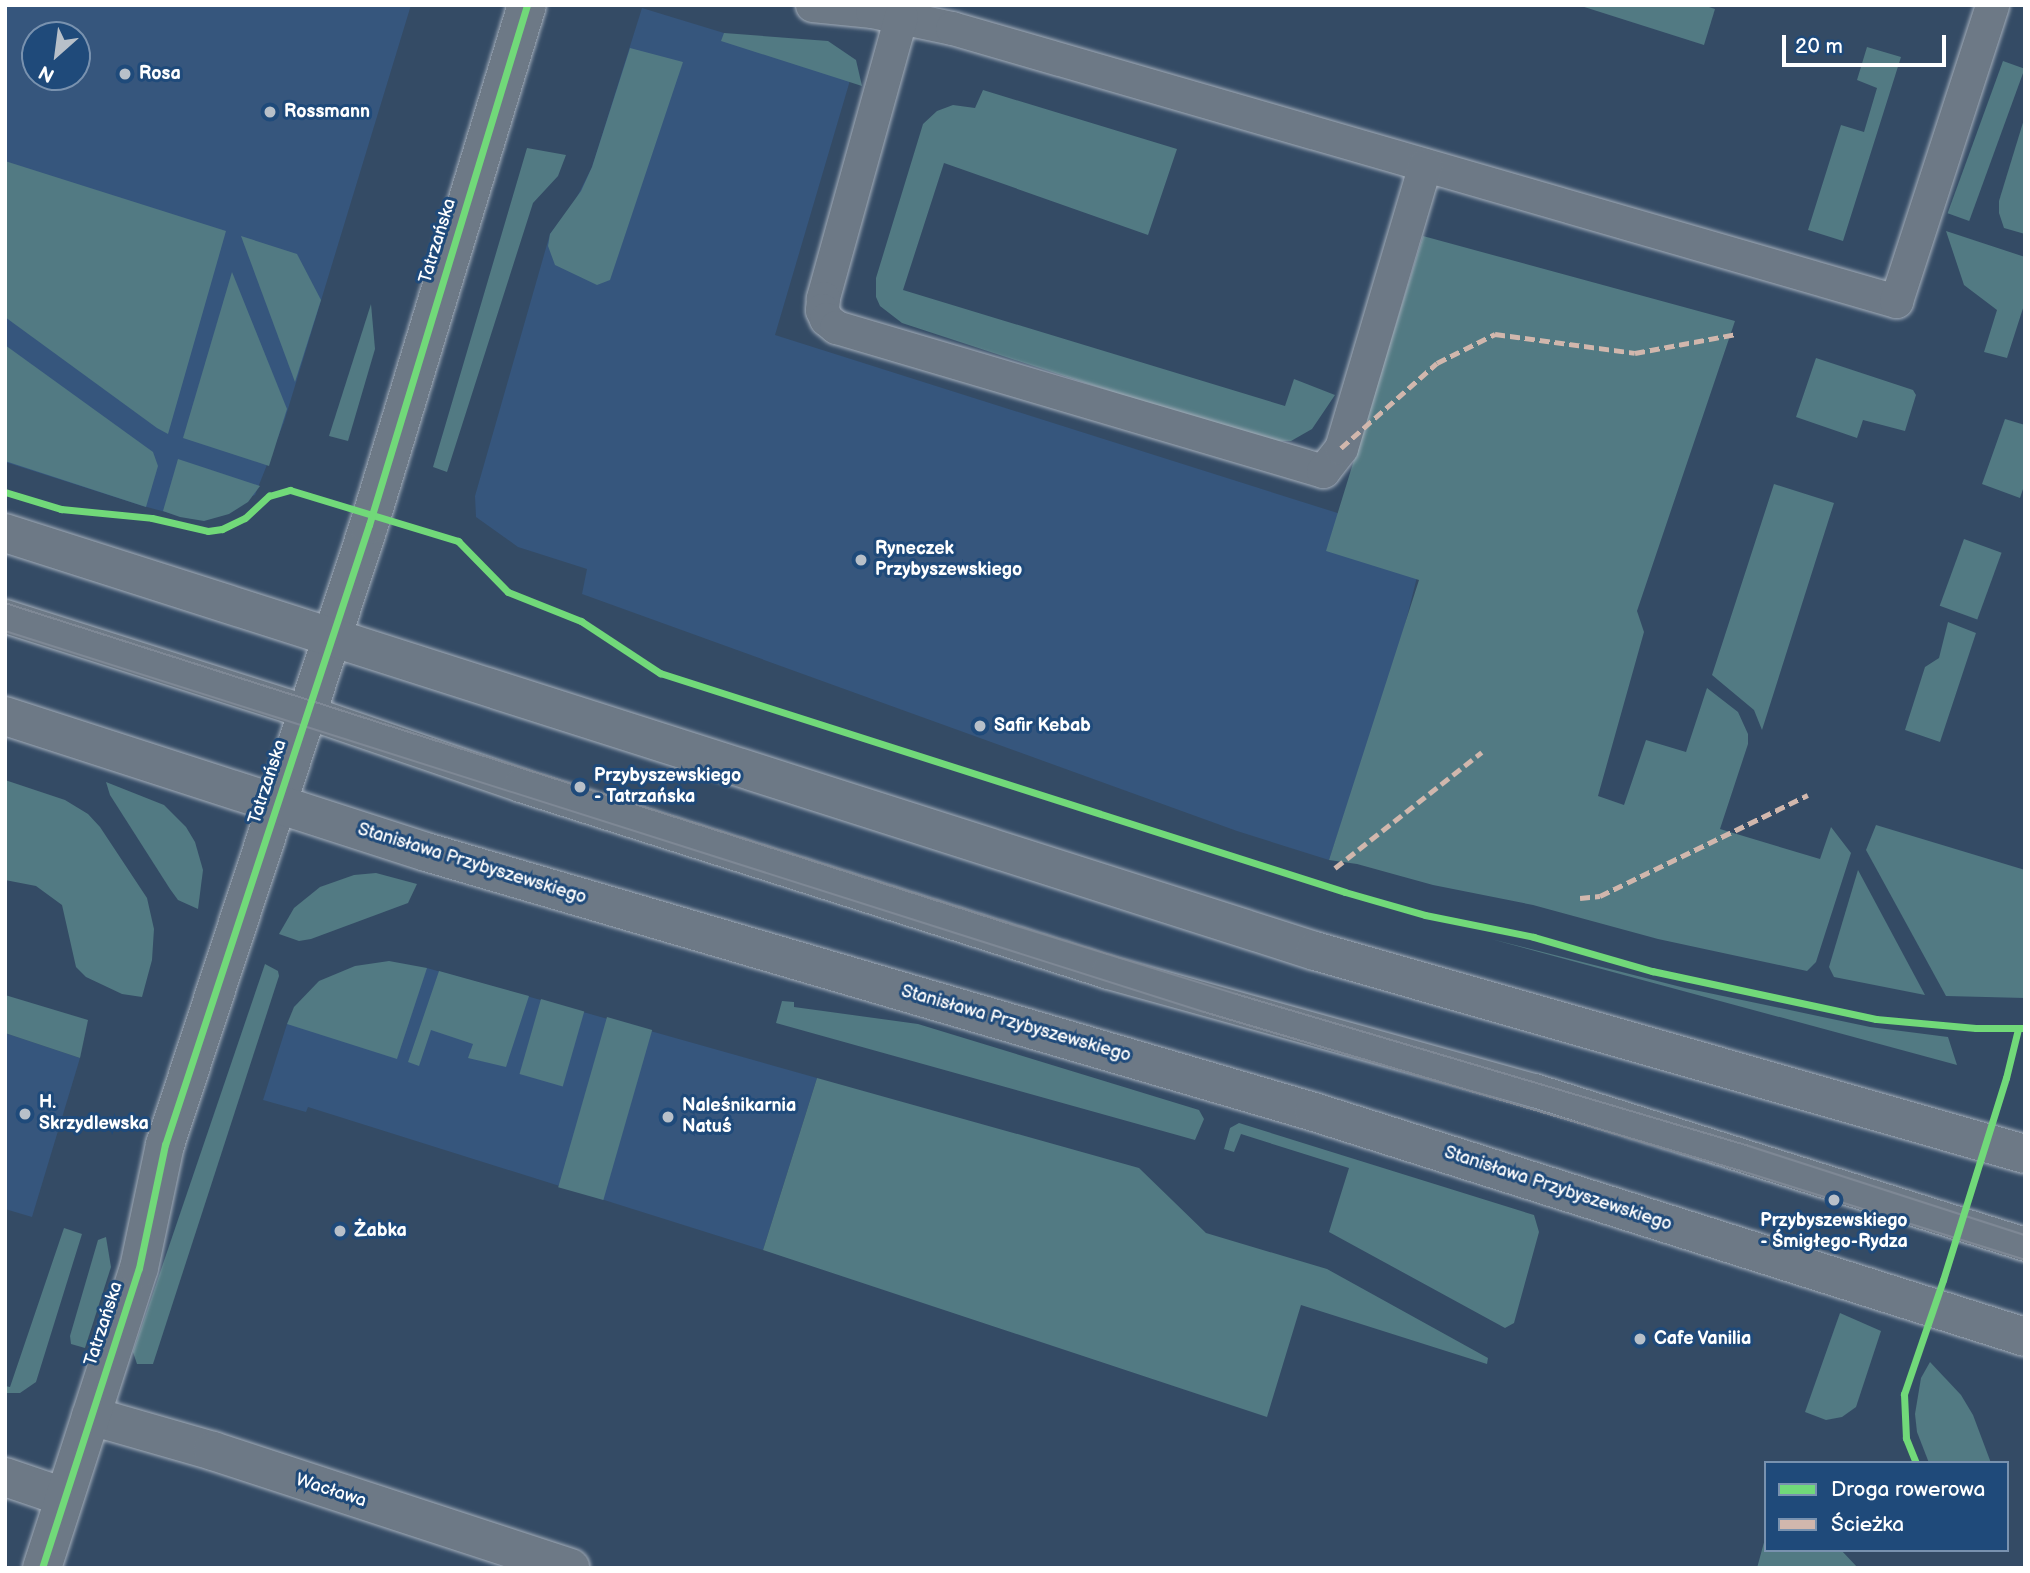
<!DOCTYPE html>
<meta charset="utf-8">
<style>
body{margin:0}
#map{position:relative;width:2030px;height:1573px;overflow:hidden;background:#344b65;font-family:"Balsamiq Sans",sans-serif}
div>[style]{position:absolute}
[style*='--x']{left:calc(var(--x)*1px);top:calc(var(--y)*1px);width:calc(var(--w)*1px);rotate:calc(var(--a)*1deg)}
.built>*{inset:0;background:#36567d}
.green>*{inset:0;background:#527a83;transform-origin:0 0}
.roads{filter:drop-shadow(0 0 2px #a4aeba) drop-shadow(0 0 2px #a4aeba)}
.service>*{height:33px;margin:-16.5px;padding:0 16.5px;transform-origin:16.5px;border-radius:16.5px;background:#6d7986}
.minor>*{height:38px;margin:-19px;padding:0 19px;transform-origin:19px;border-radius:19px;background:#6d7986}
.tertiary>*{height:38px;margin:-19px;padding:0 19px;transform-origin:19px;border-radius:19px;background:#6d7986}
.secondary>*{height:38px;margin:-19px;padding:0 19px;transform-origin:19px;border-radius:19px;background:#6d7986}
.tram>*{height:2px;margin:-1px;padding:0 1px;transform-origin:1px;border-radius:1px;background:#7e8895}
.quiet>*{height:5px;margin-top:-2.5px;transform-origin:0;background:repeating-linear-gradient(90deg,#d1b7ad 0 10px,transparent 0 15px)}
.cycleway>*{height:7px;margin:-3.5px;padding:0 3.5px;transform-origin:3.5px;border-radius:3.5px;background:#71d979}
.dots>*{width:19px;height:19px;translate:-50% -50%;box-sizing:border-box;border:4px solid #1f4a7a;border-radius:50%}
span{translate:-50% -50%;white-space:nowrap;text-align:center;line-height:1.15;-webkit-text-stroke:6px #1f4a7a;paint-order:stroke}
.poi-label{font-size:18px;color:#fff;font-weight:700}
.left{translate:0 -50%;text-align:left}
.street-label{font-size:18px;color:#fff}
.frame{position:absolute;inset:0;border:7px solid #fff;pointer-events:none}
.legend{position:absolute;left:1764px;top:1461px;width:245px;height:91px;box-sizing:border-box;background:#1f4a7a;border:2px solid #7992af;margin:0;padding:9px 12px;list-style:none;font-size:21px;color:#fff}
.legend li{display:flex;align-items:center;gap:14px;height:35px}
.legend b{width:35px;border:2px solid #7992af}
.north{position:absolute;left:21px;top:21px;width:70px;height:70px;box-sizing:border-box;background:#1f4a7a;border:2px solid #7992af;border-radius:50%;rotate:208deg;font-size:19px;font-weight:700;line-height:28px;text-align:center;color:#fff}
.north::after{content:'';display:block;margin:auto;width:24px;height:32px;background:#b8c0c9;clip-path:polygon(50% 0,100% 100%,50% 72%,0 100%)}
.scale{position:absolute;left:1782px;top:35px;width:164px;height:32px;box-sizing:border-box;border:4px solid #fff;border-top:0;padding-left:9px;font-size:21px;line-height:24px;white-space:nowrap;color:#fff;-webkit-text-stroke:5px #1f4a7a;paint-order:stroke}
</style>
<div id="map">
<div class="built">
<div style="clip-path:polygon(evenodd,5px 5px,411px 5px,284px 422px,255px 495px,192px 519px,143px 506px,5px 462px,5px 5px,35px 35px,77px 35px,77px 77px,35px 77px,35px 35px)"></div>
<div style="clip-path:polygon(642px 8px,724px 33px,856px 60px,775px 335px,1426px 541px,1396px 661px,1329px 860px,1237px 831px,582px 594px,587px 569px,518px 547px,476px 517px,475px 496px,550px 234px,575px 201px,592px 167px)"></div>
<div style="clip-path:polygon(427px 968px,817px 1078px,763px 1250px,308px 1107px,306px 1112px,263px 1100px,287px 1024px)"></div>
<div style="clip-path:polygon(5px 1033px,80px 1058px,32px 1217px,5px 1209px)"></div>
</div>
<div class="green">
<div style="clip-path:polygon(1578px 5px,1703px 5px,1715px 9px,1704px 45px)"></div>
<div style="clip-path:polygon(724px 33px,828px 41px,856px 60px,862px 86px,721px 41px)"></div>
<div style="clip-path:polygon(1867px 47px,1901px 57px,1843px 241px,1808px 230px,1841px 125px,1864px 132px,1877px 88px,1857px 80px)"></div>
<div style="clip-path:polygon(630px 48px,683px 62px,610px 280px,597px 285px,555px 265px,548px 246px,550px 234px,581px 191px,592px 167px)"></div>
<div style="left:2003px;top:61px;width:23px;height:162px;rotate:20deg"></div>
<div style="clip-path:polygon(983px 90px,1177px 149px,1148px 235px,944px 163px,903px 290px,1285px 406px,1294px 379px,1335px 395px,1312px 429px,1291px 441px,1263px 441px,902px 323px,880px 306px,876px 297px,876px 278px,923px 124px,937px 111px,953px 105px,975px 108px)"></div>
<div style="clip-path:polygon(2025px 116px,2025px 234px,2004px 228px,1999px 213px,1999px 201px)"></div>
<div style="clip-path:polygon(527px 148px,566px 155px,558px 176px,533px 203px,447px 472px,433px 467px)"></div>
<div style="clip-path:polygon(5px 161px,226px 231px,168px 434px,157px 428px,5px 317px)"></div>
<div style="clip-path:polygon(1946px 231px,2025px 257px,2025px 302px,2007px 358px,1984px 352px,1997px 310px,1964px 285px)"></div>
<div style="clip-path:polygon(241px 236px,297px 254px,321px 300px,295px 382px)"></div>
<div style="clip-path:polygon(1423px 236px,1735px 321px,1637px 611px,1644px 632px,1598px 796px,1624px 805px,1646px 740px,1686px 752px,1707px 688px,1738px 712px,1748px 734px,1748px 744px,1720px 829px,1820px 859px,1831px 827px,1851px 853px,1816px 962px,1807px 971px,1658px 939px,1533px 905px,1433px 885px,1357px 864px,1329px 860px,1419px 580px,1326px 551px)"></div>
<div style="clip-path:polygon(232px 272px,287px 409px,269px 466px,183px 438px)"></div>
<div style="clip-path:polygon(371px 304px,375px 349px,348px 441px,329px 436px)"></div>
<div style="clip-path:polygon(5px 345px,153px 452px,158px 466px,146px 507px,5px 461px)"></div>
<div style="clip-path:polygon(1816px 358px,1913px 390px,1916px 395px,1905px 431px,1863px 420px,1857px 438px,1796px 417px)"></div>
<div style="clip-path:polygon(2005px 419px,2025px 425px,2025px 483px,2020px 498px,1982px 484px)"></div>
<div style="clip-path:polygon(178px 459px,260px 486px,248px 502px,229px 514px,204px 521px,180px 517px,163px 511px)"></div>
<div style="clip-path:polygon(1774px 484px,1834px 503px,1762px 730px,1754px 710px,1712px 675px)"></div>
<div style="left:1964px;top:539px;width:40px;height:71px;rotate:20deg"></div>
<div style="clip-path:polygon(1948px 622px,1976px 633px,1940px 742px,1905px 730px,1925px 667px,1939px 658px)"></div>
<div style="clip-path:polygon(5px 780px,65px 800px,88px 814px,100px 827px,147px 898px,154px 929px,152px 960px,142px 997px,122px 994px,86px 977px,76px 967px,62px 905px,36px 886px,5px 880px)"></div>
<div style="clip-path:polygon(106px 782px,164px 805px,186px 827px,195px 842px,203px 870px,198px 909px,178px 900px,170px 889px,110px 795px)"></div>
<div style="clip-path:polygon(1876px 825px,2025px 870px,2025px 998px,1946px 996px,1866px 850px)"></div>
<div style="clip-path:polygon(1858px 870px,1925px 995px,1834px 977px,1829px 967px)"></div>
<div style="clip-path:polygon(376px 873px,417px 884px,408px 903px,311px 939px,299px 941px,279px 934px,294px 908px,320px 887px,354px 875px)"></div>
<div style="clip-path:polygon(1491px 939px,1685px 988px,1870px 1027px,1948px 1037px,1957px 1065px)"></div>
<div style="clip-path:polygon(389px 961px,427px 968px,397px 1059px,287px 1024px,294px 1007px,319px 981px,355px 966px)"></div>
<div style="clip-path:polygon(265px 964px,278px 971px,279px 976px,153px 1364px,137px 1364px,133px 1352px)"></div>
<div style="clip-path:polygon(439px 971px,529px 996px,506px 1067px,468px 1058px,473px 1044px,431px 1030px,419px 1066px,408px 1062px)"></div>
<div style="clip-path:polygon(5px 995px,88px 1020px,80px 1058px,5px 1033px)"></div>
<div style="left:541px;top:999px;width:45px;height:78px;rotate:16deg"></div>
<div style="clip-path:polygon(782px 1001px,794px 1002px,794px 1007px,918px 1024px,1199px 1110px,1204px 1119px,1195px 1140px,776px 1023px)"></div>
<div style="left:607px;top:1017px;width:47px;height:177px;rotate:16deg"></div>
<div style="clip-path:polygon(817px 1078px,1139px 1168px,1206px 1233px,1327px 1269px,1488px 1358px,1487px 1364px,1301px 1305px,1267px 1417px,763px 1250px)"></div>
<div style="clip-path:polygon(1239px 1123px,1534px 1215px,1539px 1232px,1514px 1323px,1505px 1328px,1329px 1232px,1349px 1168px,1241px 1134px,1234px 1152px,1224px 1149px,1230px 1128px)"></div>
<div style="clip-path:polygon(64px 1228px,82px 1234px,36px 1382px,20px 1393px,5px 1393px,5px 1386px,10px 1387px)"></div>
<div style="clip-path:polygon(106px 1237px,111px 1267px,85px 1348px,71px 1344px,70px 1336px,98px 1240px)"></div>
<div style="clip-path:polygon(1840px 1313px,1881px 1331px,1856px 1407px,1842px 1417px,1826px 1420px,1805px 1412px)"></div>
<div style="clip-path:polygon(1930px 1362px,1961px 1395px,1973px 1415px,1991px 1463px,1929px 1463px,1917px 1432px,1915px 1414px,1921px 1378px)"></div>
<div style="clip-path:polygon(1766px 1535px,1766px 1550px,1841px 1550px,1858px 1568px,1757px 1568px)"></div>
</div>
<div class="roads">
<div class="service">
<div style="--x:812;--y:5;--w:60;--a:5.7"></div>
<div style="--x:872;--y:11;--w:82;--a:12"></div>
<div style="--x:952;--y:28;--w:983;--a:16.13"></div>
<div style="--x:1896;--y:301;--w:311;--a:-72"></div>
<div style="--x:901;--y:16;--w:293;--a:105.5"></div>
<div style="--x:823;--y:298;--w:12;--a:95"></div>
<div style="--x:822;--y:310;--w:10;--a:66"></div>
<div style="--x:826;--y:319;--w:13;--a:39"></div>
<div style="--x:836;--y:327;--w:508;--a:16.47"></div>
<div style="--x:1323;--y:471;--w:29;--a:-52"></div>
<div style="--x:1341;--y:448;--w:295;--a:-73.5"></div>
<div style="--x:5;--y:616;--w:317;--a:17.6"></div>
<div style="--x:307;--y:712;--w:225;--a:18.9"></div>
<div style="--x:520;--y:785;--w:617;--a:17.64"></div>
<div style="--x:1108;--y:972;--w:442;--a:15.5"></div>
<div style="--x:1534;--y:1090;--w:515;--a:17.41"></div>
</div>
<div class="minor">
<div style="--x:91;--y:1416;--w:127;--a:16"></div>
<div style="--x:213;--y:1451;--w:376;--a:18.1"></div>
<div style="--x:5;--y:1477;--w:62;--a:18.7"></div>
</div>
<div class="tertiary">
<div style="--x:42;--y:1568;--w:315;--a:-72.1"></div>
<div style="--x:139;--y:1268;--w:126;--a:-78.1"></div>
<div style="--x:165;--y:1145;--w:653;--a:-71.79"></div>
<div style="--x:369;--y:525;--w:543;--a:-73.1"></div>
</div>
<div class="secondary">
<div style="--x:5;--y:533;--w:1375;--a:17.7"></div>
<div style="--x:1315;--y:951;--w:738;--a:15.96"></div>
<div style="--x:5;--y:716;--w:442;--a:17.9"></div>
<div style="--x:426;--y:852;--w:925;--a:16.32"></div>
<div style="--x:1314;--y:1112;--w:746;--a:17.56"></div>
</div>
</div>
<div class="tram">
<div style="--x:5;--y:603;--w:1055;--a:17.71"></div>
<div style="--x:1010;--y:924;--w:237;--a:17.2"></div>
<div style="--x:1236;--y:994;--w:535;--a:16.5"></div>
<div style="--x:1749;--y:1146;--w:290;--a:17.9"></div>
<div style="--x:5;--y:631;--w:1258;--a:17.63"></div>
<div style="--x:1204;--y:1012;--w:567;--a:16.49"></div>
<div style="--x:1748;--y:1173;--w:290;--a:17.4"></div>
</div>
<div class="quiet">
<div style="--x:1341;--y:448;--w:128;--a:-41.5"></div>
<div style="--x:1437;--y:363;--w:65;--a:-26.6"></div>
<div style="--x:1495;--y:334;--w:141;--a:7.7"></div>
<div style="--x:1635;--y:353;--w:104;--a:-10.6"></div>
<div style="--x:1335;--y:868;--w:187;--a:-38.3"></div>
<div style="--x:1580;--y:898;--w:20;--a:-6"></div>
<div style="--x:1600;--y:896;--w:231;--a:-25.9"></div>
</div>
<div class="cycleway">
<div style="--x:5;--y:492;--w:59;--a:16.9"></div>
<div style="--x:61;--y:509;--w:91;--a:5.6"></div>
<div style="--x:152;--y:518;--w:57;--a:13.1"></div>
<div style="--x:208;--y:531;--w:14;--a:-8"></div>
<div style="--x:222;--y:529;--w:25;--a:-26"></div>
<div style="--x:245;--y:518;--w:33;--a:-43"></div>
<div style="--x:269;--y:496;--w:22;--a:-16"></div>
<div style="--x:290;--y:490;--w:176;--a:16.9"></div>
<div style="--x:458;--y:541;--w:71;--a:45.6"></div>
<div style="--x:508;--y:592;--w:79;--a:21.7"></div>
<div style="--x:581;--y:621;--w:95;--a:33.4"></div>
<div style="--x:660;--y:673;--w:719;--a:17.73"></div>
<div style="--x:1345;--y:892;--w:83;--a:16"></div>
<div style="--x:1425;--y:915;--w:111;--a:11.4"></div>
<div style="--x:1534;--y:937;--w:123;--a:16.1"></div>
<div style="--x:1652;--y:971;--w:229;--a:12.1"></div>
<div style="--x:1876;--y:1019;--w:100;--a:5.1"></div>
<div style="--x:1976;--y:1028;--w:49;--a:0"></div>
<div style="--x:1916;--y:1463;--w:27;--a:-112"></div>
<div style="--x:1906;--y:1438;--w:44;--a:-92.6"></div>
<div style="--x:1904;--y:1394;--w:120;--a:-71.1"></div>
<div style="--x:1943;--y:1280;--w:212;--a:-72.7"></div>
<div style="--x:2006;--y:1078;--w:50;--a:-76.2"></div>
<div style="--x:42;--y:1568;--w:315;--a:-72.1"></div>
<div style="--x:139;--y:1268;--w:126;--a:-78.1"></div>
<div style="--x:165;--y:1145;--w:653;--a:-71.79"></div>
<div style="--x:369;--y:525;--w:543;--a:-73.1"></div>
</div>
<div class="dots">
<div style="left:125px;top:74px;background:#b8c0c9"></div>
<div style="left:270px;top:112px;background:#b8c0c9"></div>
<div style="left:861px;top:560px;background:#b8c0c9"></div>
<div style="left:980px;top:726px;background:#b8c0c9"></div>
<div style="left:580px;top:787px;background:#b8c0c9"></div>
<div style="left:25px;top:1114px;background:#b8c0c9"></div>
<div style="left:668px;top:1117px;background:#b8c0c9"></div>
<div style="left:1834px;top:1200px;background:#b8c0c9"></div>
<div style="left:340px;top:1231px;background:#b8c0c9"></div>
<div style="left:1640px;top:1339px;background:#b8c0c9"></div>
</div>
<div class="poi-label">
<span class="left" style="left:139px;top:74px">Rosa</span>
<span class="left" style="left:284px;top:112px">Rossmann</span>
<span class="left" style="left:875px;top:560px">Ryneczek<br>Przybyszewskiego</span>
<span class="left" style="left:994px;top:726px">Safir Kebab</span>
<span class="left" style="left:594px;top:787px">Przybyszewskiego<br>- Tatrzańska</span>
<span class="left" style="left:39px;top:1114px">H.<br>Skrzydlewska</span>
<span class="left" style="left:682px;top:1117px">Naleśnikarnia<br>Natuś</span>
<span style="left:1834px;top:1232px">Przybyszewskiego<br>- Śmigłego-Rydza</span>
<span class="left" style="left:354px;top:1231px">Żabka</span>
<span class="left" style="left:1654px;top:1339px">Cafe Vanilia</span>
</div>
<div class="street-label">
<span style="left:438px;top:241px;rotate:-73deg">Tatrzańska</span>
<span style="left:268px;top:782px;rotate:-72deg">Tatrzańska</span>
<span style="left:472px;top:864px;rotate:17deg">Stanisława Przybyszewskiego</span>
<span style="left:1016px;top:1024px;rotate:16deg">Stanisława Przybyszewskiego</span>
<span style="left:1558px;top:1189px;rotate:18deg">Stanisława Przybyszewskiego</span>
<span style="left:104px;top:1324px;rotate:-72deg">Tatrzańska</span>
<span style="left:331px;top:1491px;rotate:18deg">Wacława</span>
</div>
<div class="frame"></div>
<ul class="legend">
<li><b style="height:9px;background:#71d979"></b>Droga rowerowa</li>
<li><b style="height:9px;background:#d1b7ad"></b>Ścieżka</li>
</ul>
<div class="north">N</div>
<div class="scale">20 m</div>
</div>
